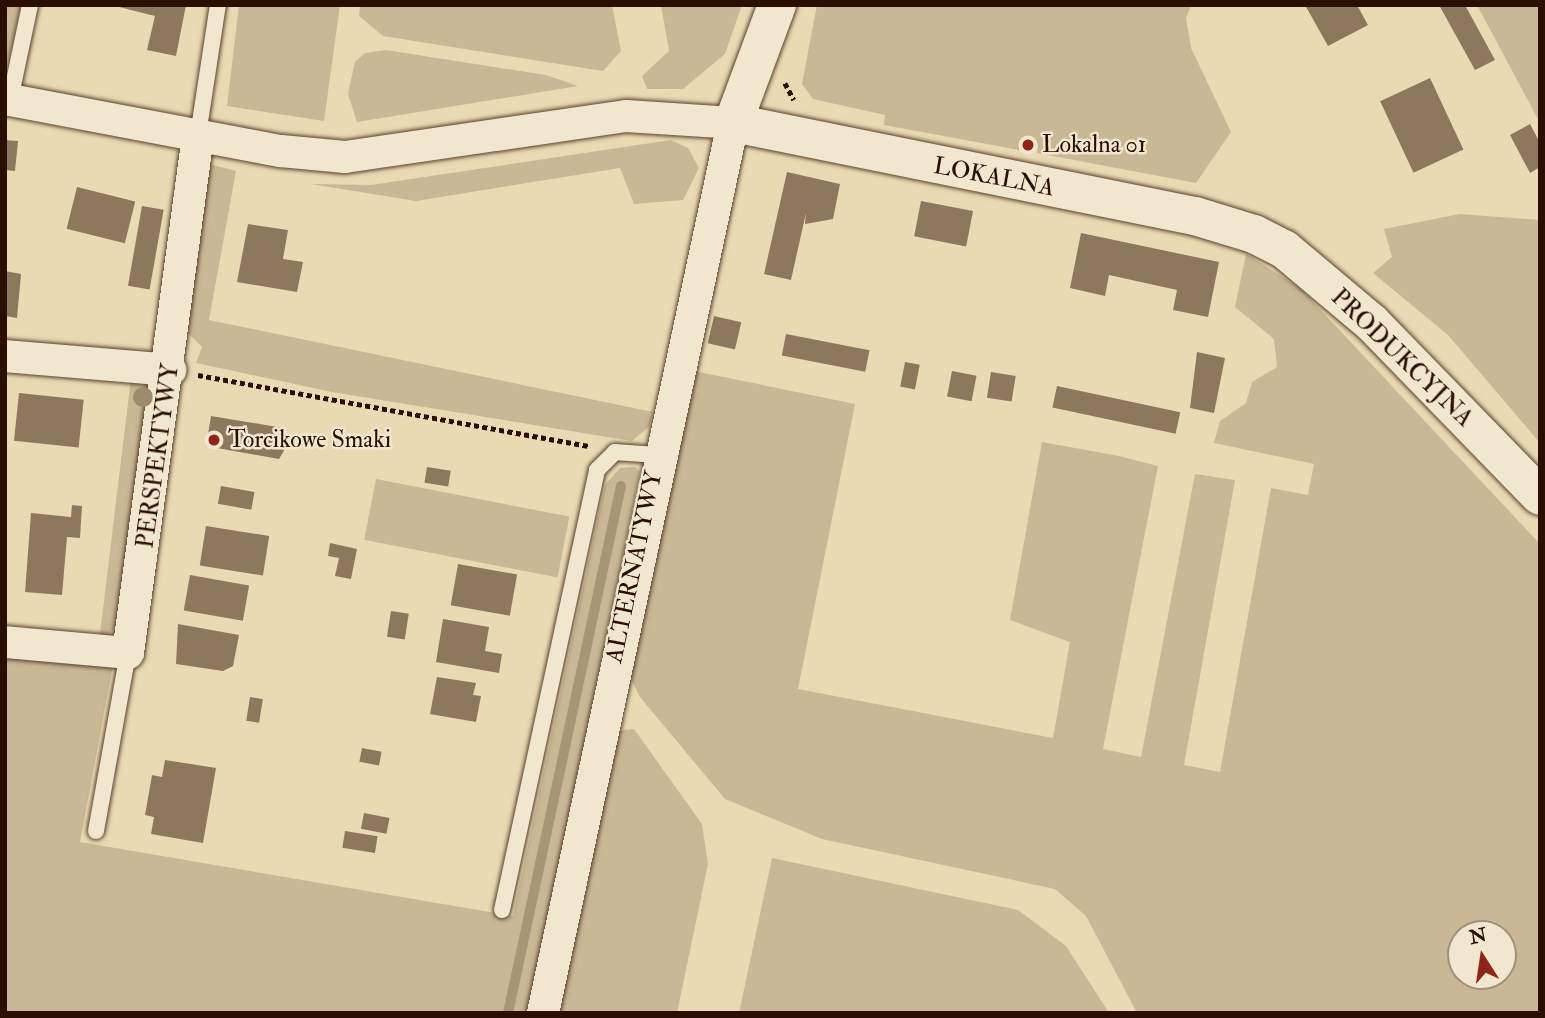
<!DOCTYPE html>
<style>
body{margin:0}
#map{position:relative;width:1545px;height:1018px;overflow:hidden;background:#eadab3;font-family:"IM FELL Double Pica",serif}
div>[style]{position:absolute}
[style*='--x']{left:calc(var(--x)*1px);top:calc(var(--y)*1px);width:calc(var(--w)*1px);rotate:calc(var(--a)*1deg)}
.green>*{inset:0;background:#c9b795;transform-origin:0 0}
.stream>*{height:10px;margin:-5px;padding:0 5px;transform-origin:5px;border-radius:5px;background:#a99576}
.building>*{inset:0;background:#8e785d;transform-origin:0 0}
.path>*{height:4.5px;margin-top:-2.25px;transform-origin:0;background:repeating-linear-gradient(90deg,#2a0e00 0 5px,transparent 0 8.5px)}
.roads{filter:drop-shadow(0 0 2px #5a412d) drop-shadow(0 0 2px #5a412d)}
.lane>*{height:16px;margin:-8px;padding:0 8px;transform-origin:8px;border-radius:8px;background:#f1e7ce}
.street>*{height:32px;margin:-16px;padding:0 16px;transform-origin:16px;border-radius:16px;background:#f1e7ce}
.secondary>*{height:38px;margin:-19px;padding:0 19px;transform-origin:19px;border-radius:19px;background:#f1e7ce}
.trees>*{width:20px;height:20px;margin:-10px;border-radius:50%;background:#9f8a6d}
.dots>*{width:19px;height:19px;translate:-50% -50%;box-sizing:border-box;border:4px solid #f1e7ce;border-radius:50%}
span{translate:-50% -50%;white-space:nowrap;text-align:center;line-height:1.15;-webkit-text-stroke:5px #f1e7ce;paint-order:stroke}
.poi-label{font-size:24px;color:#2a0e00}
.left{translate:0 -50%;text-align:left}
.street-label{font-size:24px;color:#2a0e00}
.frame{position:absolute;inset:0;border:7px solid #2a0e00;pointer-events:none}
.north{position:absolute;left:1447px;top:920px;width:70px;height:70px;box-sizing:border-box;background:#f1e7ce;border:2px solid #a1907c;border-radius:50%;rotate:348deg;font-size:19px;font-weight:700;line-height:28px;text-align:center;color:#2a0e00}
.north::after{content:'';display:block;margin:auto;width:24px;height:32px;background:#8f2418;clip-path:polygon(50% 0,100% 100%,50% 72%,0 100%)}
</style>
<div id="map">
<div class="green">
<div style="clip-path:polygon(5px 5px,21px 5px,7px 67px,5px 67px)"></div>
<div style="clip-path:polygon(239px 5px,340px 5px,324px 121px,227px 106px)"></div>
<div style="clip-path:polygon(360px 5px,612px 5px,621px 51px,603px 71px,383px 36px,359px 16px)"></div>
<div style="clip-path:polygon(661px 5px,742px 5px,725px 54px,683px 89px,647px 89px,642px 76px,669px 51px)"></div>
<div style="clip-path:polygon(817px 5px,1191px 5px,1186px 18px,1191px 48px,1231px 132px,1196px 183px,1037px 153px,1038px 144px,1021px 141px,1019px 150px,884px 125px,885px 115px,813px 99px,802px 84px)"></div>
<div style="clip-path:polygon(1477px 5px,1540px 5px,1540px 123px)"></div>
<div style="clip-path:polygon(386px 50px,546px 75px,578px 86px,357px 122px,348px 94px,355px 62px,365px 53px)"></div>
<div style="clip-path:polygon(671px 140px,688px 148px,699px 168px,683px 200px,634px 204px,620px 168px,416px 201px,311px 184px,371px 185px)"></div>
<div style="clip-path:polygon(209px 164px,236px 171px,209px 320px,653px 412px,650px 426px,632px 441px,332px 392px,196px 363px,202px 347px,185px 330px)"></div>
<div style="clip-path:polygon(1460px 214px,1540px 220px,1540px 443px,1448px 335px,1373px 273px,1392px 257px,1384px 229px)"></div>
<div style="clip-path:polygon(evenodd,1246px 254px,1301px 289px,1540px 544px,1540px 1013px,1137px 1013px,1086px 916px,1055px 889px,822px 839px,725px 799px,640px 697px,625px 667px,689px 370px,855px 404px,798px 689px,1053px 738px,1070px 642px,1010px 620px,1042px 442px,1119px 456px,1158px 466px,1103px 749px,1141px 757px,1195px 474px,1235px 480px,1184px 765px,1220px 772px,1271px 488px,1308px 495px,1314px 464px,1214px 443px,1220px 421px,1246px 403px,1252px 382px,1277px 367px,1274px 339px,1235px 307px,1246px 254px,1461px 934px,1503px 934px,1503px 976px,1461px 976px,1461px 934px)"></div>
<div style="clip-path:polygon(131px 378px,149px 380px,120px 621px,107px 636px,100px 634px)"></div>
<div style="clip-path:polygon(635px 467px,640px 472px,528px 1013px,5px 1013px,5px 657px,113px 665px,80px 842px,513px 916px,605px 485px,620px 468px)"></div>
<div style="left:376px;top:479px;width:197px;height:62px;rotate:11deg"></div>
<div style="clip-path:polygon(634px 729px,702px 824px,708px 864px,677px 1013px,559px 1013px,615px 731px)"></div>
<div style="clip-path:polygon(772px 858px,1018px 910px,1066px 946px,1109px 1013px,739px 1013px)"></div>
</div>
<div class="stream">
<div style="--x:508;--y:1013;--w:539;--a:-77.9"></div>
</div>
<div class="building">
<div style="clip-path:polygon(111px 5px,186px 5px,176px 56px,147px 50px,155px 16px)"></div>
<div style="clip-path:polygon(1305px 5px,1357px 5px,1368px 25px,1328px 46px)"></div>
<div style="clip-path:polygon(1439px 5px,1465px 5px,1495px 60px,1475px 70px)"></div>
<div style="left:1430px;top:78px;width:79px;height:55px;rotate:65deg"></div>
<div style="clip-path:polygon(1530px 124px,1540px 143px,1540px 167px,1530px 173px,1510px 135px)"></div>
<div style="clip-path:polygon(5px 140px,18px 141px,15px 171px,5px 170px)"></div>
<div style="clip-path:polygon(787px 172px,840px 184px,833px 219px,805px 224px,806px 213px,791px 280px,764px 274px)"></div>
<div style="left:77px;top:187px;width:60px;height:43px;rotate:14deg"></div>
<div style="left:921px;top:201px;width:53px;height:36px;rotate:11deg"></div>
<div style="left:142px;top:206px;width:22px;height:81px;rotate:10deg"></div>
<div style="clip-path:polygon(248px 224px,288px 230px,283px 259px,303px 262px,297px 292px,237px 282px)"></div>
<div style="clip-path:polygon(1081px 233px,1219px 262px,1208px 317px,1173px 310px,1177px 290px,1109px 275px,1105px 296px,1070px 288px)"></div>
<div style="clip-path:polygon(5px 271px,21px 274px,17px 318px,5px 316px)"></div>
<div style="left:714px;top:316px;width:28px;height:28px;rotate:13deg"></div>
<div style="left:786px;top:334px;width:85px;height:22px;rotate:11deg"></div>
<div style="clip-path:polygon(1197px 352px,1225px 358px,1214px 413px,1190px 408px)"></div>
<div style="left:905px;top:362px;width:15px;height:25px;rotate:11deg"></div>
<div style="left:952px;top:371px;width:25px;height:26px;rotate:11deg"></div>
<div style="left:991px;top:372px;width:25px;height:26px;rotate:9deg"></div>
<div style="left:1057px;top:386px;width:126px;height:22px;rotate:12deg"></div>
<div style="left:19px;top:393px;width:65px;height:48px;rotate:6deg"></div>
<div style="clip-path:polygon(211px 416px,284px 428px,285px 449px,279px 459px,206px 446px)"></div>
<div style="left:427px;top:467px;width:24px;height:16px;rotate:9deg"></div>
<div style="left:221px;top:486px;width:34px;height:18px;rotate:10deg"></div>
<div style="clip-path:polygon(72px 505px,82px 506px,80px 538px,67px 537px,62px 595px,25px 592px,31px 513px,71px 517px)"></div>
<div style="left:206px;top:526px;width:64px;height:40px;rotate:9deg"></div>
<div style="clip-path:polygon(330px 543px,357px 549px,351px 579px,335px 576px,339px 558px,328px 556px)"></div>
<div style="left:458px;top:564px;width:60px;height:42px;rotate:10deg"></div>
<div style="left:190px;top:575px;width:60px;height:36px;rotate:10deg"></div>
<div style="left:391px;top:611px;width:18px;height:26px;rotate:9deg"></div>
<div style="clip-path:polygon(443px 619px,489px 627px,485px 651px,502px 654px,499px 673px,436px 662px)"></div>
<div style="clip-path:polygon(178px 624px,239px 635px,233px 666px,223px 671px,176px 664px)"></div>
<div style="clip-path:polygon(437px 677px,476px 683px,473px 695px,481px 696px,476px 722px,430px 714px)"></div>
<div style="left:250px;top:697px;width:13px;height:24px;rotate:9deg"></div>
<div style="left:362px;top:748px;width:20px;height:14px;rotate:11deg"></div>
<div style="clip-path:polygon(165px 760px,216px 768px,203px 843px,151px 834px,154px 817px,145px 815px,152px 775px,162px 777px)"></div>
<div style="left:364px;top:813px;width:26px;height:16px;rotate:11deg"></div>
<div style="left:345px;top:831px;width:33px;height:17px;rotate:9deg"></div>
</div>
<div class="path">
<div style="--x:785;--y:83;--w:19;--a:62"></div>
<div style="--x:198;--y:375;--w:397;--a:10.3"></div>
</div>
<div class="roads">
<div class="lane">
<div style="--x:10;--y:100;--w:97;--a:-78.1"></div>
<div style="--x:198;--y:135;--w:132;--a:-81.3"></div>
<div style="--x:96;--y:831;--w:181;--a:-79.8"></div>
<div style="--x:502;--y:910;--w:450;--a:-77.8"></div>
<div style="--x:597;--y:470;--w:25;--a:-45"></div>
<div style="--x:615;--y:452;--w:42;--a:4.1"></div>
</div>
<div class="street">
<div style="--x:5;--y:99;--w:281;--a:10.7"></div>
<div style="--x:281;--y:151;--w:64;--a:5.4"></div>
<div style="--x:345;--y:157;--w:284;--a:-8.3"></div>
<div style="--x:626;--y:116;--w:107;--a:3.7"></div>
<div style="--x:733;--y:123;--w:910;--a:102.05"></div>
<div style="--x:5;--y:356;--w:166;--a:4.8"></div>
<div style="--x:5;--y:642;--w:123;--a:5.1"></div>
<div style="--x:128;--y:653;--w:523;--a:-82.3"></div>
</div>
<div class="secondary">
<div style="--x:777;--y:5;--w:126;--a:110.4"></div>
<div style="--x:733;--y:123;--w:471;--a:11.4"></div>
<div style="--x:1195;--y:216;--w:62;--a:17"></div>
<div style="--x:1254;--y:234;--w:34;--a:27"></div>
<div style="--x:1284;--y:249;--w:115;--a:40.1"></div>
<div style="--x:1372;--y:323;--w:241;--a:45.8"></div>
</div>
</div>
<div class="trees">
<div style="left:143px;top:397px"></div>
</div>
<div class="dots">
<div style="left:1028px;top:145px;background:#8f2418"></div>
<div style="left:214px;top:440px;background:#8f2418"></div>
</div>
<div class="poi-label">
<span class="left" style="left:1042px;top:145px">Lokalna 01</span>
<span class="left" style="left:228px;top:440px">Torcikowe Smaki</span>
</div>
<div class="street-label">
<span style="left:994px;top:177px;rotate:11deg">LOKALNA</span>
<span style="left:1402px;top:358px;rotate:44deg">PRODUKCYJNA</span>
<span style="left:158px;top:456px;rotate:-82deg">PERSPEKTYWY</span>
<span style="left:634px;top:567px;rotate:-78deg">ALTERNATYWY</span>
</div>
<div class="frame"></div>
<div class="north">N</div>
</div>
